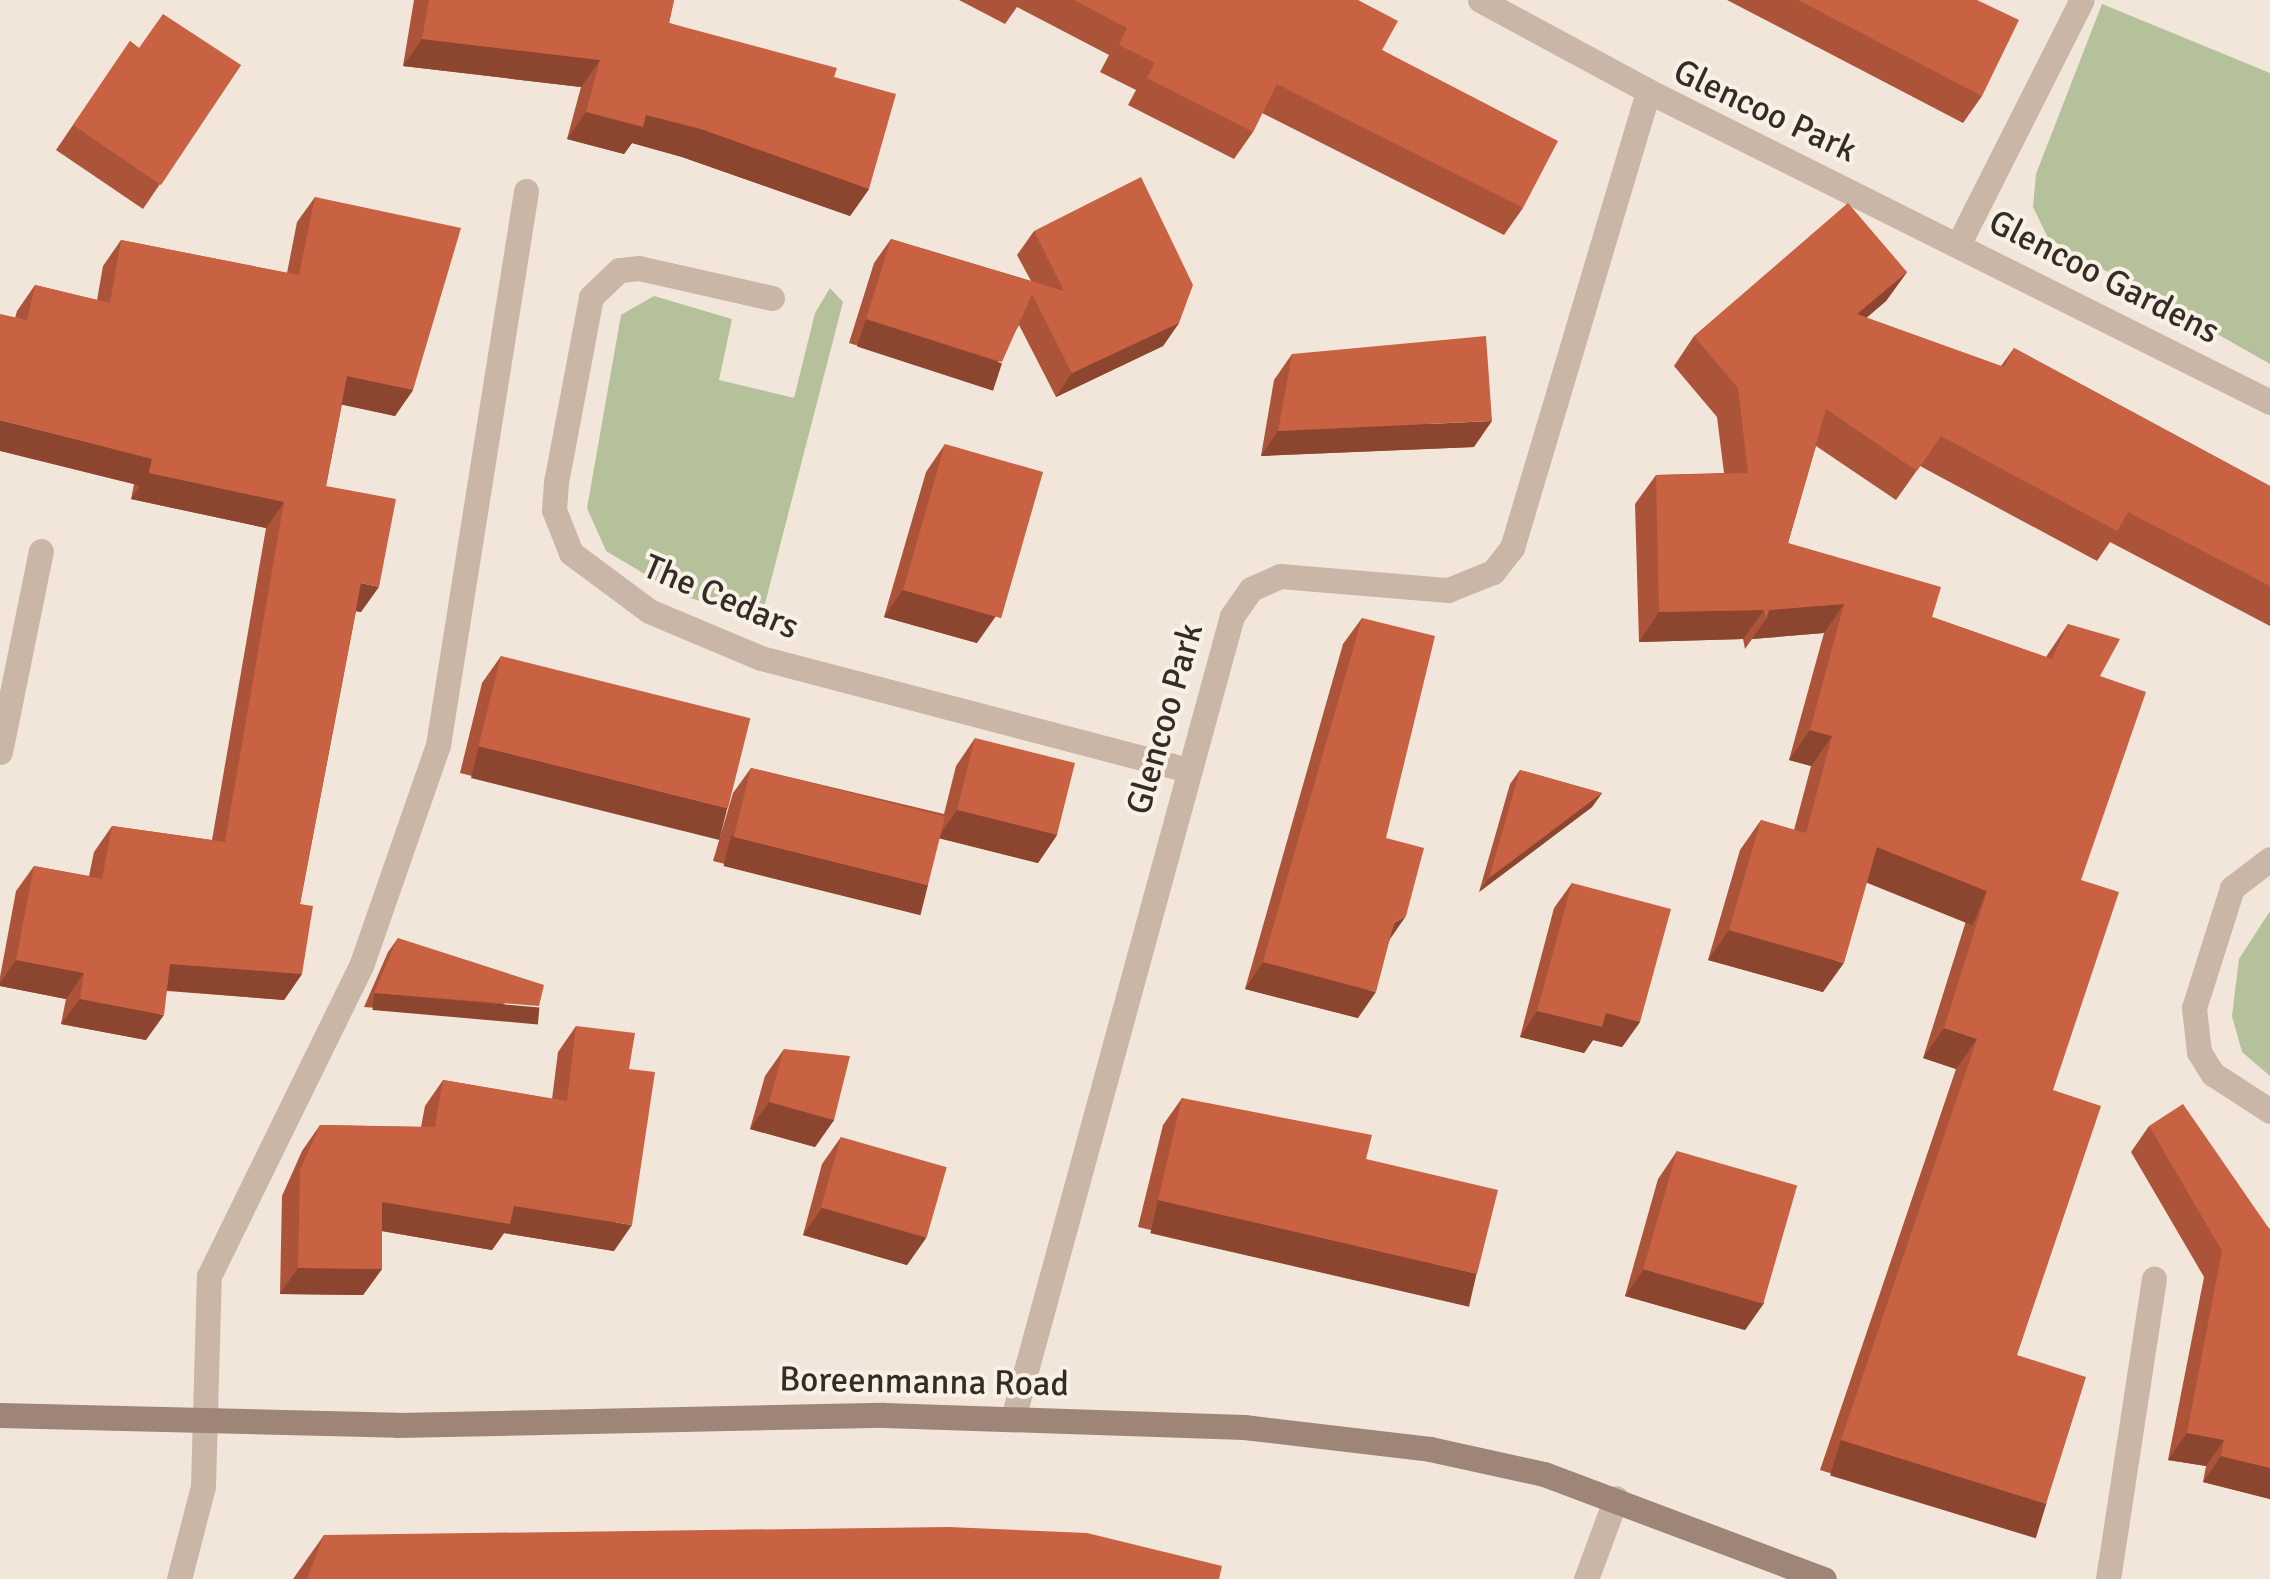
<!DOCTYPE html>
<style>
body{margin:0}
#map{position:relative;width:2270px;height:1579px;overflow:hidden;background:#f2e6da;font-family:Signika,sans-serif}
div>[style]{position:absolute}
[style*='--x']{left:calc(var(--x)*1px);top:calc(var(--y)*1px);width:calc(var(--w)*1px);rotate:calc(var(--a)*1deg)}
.green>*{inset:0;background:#b4c19a}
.street>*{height:25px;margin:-12.5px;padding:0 12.5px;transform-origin:12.5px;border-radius:12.5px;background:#cab6a6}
.secondary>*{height:25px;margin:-12.5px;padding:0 12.5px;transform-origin:12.5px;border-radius:12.5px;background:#9e8577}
.wall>*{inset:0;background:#ac5439}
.shaded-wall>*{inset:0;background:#8c452e;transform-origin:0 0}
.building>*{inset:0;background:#c86242;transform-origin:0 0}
span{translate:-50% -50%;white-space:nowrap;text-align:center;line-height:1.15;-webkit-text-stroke:8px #f9f1e6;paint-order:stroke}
.street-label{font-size:35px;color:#362c27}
</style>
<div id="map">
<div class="green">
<div style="clip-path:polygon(2102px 4px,2270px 73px,2270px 364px,2048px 238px,2033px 207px,2036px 174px)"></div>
<div style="clip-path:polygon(830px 288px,843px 302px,761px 619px,680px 595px,606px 551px,587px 508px,621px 315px,654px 296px,732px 319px,719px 380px,794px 398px,815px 313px)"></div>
<div style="clip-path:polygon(2270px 911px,2270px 1076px,2242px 1052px,2232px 1016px,2239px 959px)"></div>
</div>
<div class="street">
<div style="--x:1480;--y:0;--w:191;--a:28.4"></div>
<div style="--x:1959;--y:243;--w:272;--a:-63.2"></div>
<div style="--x:772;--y:298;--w:136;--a:-167.3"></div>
<div style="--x:639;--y:268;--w:20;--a:174"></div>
<div style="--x:619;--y:270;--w:39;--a:136"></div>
<div style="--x:591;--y:297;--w:188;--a:100.7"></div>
<div style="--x:556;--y:482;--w:28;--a:94"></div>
<div style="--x:554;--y:510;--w:46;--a:68.4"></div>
<div style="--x:571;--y:553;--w:97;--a:36.6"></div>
<div style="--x:649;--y:611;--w:121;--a:22.8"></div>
<div style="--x:761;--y:658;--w:438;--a:14.7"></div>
<div style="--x:0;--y:752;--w:205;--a:-78.5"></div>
<div style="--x:2270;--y:859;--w:48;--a:142.7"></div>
<div style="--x:2232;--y:888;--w:126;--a:107.6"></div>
<div style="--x:2194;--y:1008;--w:44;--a:83.5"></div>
<div style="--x:2199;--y:1052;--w:26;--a:58"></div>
<div style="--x:2213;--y:1074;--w:68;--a:33"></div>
<div style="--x:1013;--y:1418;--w:831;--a:-74.73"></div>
<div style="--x:1232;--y:616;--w:33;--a:-55"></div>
<div style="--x:1251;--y:589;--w:32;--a:-24"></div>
<div style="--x:1280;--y:576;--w:169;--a:4.8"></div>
<div style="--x:1448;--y:590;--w:48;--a:-21.8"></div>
<div style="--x:1493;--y:572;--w:31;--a:-52"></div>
<div style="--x:1512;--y:548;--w:477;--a:-73.4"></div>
<div style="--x:1648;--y:91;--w:695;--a:26.57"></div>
<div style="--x:179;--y:1579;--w:96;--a:-75.5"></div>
<div style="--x:203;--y:1486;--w:210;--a:-88.4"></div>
<div style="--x:209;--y:1276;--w:345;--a:-63.9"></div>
<div style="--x:361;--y:966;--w:234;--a:-70.8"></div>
<div style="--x:438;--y:745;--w:561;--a:-80.97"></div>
<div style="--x:1586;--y:1579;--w:86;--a:-69.7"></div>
<div style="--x:2108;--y:1579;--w:304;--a:-81.3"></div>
</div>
<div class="secondary">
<div style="--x:0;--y:1415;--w:397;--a:1.4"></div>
<div style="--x:397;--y:1425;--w:487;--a:-1.2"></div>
<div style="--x:884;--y:1415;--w:360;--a:1.9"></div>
<div style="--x:1244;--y:1427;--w:187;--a:6.7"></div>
<div style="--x:1430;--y:1449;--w:117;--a:12.4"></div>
<div style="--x:1544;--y:1474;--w:299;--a:20.6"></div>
</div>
<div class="wall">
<div style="clip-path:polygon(414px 0,674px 0,669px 23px,834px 77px,869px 189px,850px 216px,682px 157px,632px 143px,624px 154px,567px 139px,581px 87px,403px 66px)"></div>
<div style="clip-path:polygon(959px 0,1358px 0,1382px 50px,1523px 208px,1504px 235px,1262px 113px,1253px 132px,1234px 159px,1128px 105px,1136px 90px,1100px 72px,1109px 55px,1017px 7px,1005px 24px)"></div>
<div style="clip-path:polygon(1727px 0,1977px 0,1982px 96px,1963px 123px)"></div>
<div style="clip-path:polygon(130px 41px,139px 48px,241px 65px,143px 209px,56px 150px)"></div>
<div style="clip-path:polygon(315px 197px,413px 390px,395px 416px,342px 404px,326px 486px,361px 612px,356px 611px,300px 904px,302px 974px,284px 1000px,167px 991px,146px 1040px,61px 1024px,66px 999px,0 986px,0 977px,16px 891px,34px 866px,89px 876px,94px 852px,112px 826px,212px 840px,266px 528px,131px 499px,134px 484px,15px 318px,17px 311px,35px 285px,97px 300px,103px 266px,121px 240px,287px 273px,297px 222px)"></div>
<div style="clip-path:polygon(1034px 231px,1179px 323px,1163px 346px,1056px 397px,1019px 325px,985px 386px,849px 343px,874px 263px,891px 239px,1031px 281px,1017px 255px)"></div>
<div style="clip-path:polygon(1907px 272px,1886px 301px,1866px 318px,2001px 366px,2014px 348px,2270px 486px,2270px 626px,2110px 542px,2097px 561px,1920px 466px,1896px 500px,1816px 446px,1788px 543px,1932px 617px,2046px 657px,2068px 624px,2100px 676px,2081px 880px,2017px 1355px,2046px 1504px,2025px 1533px,1820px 1470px,1956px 1069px,1923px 1058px,1966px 921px,1867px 881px,1823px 992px,1708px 960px,1740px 850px,1761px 820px,1794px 830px,1811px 766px,1789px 760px,1824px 633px,1752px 639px,1745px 649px,1743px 639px,1639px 642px,1635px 504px,1656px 475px,1724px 473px,1717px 417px,1674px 366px,1694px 336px)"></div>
<div style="clip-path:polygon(1292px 354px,1474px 447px,1261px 456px,1274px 380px)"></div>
<div style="clip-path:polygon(945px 444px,977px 643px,884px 617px,926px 472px)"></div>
<div style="clip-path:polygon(1362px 618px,1386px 838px,1390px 939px,1358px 1018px,1245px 989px,1343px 644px)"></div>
<div style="clip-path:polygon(501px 656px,708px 835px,460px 773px,482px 683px)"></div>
<div style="clip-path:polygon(975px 738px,1057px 835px,1038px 863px,939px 838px,910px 910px,713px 861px,733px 793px,751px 768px,944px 814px,956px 766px)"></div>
<div style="clip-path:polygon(1520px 770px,1602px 793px,1592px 807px,1479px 892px,1510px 784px)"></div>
<div style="clip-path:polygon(1572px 883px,1640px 1022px,1622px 1047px,1593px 1040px,1584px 1053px,1520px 1037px,1554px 908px)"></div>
<div style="clip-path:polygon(398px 938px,530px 1020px,364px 1007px,388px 952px)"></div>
<div style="clip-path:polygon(576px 1026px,629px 1069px,614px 1251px,504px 1233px,492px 1250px,382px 1231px,382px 1269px,363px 1295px,280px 1294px,282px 1196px,302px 1151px,320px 1125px,421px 1127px,425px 1106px,443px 1080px,552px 1099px,558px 1052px)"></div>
<div style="clip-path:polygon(784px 1049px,834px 1120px,815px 1147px,750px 1129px,765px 1076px)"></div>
<div style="clip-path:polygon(1182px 1098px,1366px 1159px,1458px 1301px,1138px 1227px,1163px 1125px)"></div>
<div style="clip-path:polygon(2149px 1126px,2270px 1229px,2270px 1499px,2203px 1482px,2206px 1466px,2168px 1460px,2204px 1277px,2131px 1152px)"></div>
<div style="clip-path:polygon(841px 1137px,926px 1238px,907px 1265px,803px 1235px,822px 1164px)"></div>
<div style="clip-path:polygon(1677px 1151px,1764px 1303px,1745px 1330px,1625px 1296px,1658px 1179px)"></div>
<div style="clip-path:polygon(324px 1535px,1219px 1579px,293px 1579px)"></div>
</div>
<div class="shaded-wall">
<div style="clip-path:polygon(422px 39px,600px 60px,581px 87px,403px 66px)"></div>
<div style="clip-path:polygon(586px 112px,646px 115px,701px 129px,869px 189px,850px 216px,682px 157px,632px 143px,624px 154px,567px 139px)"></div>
<div style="clip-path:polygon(1907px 272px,1886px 301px,1836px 344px,1857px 314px)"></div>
<div style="left:866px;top:319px;width:143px;height:29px;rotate:18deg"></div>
<div style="clip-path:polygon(1179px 323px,1163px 346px,1056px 397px,1072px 373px)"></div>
<div style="clip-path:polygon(347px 376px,413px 390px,395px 416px,329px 402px)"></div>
<div style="left:0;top:420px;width:157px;height:30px;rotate:14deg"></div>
<div style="clip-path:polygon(1492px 421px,1474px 447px,1261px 456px,1278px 431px)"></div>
<div style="clip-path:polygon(149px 473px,284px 502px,266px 528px,131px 499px)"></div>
<div style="clip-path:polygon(361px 583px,379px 587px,361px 612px,343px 609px)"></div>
<div style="clip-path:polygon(903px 590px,996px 616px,977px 643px,884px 617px)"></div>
<div style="clip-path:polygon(1844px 604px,1824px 633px,1752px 639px,1766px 619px,1769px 610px)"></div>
<div style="clip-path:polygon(1764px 610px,1743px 639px,1639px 642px,1659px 612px)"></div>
<div style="clip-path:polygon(1810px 730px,1832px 736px,1811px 766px,1789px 760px)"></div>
<div style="left:479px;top:746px;width:256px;height:33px;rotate:14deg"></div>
<div style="clip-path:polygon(1602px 793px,1592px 807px,1479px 892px,1489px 878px)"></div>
<div style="clip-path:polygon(957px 810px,1057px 835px,1038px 863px,938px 838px)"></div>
<div style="left:731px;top:836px;width:203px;height:31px;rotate:14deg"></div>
<div style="left:1877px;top:847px;width:118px;height:37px;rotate:22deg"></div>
<div style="clip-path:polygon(1406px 916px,1388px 942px,1394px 923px)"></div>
<div style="clip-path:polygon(1729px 930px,1844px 963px,1823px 992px,1708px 960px)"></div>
<div style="clip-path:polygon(16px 960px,84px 973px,66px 999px,0 986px,0 983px)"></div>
<div style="clip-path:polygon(1263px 962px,1376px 992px,1358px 1018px,1245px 989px)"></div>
<div style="clip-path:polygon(170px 964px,302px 974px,284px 1000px,152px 989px)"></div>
<div style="left:374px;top:993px;width:166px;height:17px;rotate:5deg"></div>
<div style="clip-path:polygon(80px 999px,164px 1015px,146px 1040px,61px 1024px)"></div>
<div style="clip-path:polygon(1537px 1011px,1606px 1013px,1640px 1022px,1622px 1047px,1593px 1040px,1584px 1053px,1520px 1037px)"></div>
<div style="clip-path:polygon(1944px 1028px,1977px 1039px,1956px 1069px,1923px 1058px)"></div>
<div style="clip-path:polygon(769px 1102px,834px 1120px,815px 1147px,750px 1129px)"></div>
<div style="left:1158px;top:1200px;width:327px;height:34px;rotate:13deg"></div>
<div style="clip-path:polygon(382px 1202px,514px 1206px,632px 1225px,614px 1251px,504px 1233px,492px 1250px,364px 1228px)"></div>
<div style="clip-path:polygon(822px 1208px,926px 1238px,907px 1265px,803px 1235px)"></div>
<div style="clip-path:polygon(298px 1268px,382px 1269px,363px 1295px,280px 1294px)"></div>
<div style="clip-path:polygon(1644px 1269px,1764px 1303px,1745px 1330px,1625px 1296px)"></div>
<div style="clip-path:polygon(2187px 1433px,2224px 1440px,2206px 1466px,2168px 1460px)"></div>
<div style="left:1841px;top:1440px;width:215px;height:37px;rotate:17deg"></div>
<div style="clip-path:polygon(2221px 1456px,2270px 1468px,2270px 1499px,2203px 1482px)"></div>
</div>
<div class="building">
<div style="clip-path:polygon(429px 0,674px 0,669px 23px,837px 68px,834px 77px,896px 94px,869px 189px,701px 129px,646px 115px,643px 127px,586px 112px,600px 60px,422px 39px)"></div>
<div style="clip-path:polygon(1074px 0,1358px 0,1398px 21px,1382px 50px,1558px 141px,1523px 208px,1277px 84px,1253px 132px,1147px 78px,1155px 63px,1119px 45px,1127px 28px)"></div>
<div style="clip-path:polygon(1798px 0,1977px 0,2019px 20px,1982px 96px)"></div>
<div style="clip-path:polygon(163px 14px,241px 65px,161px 185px,73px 125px,130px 41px,139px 48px)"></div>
<div style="clip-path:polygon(1141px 177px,1193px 285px,1179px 323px,1072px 373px,1032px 294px,1002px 362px,866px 319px,891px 239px,1064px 291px,1034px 231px)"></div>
<div style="clip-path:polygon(315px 197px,461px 228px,413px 390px,347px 376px,326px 486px,396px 499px,379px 587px,361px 583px,300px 904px,313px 906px,302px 974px,170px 964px,164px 1015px,80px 999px,84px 973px,16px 960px,34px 866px,102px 879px,112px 826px,225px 842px,284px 502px,149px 473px,152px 459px,0 420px,0 314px,27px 320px,35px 285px,110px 303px,121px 240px,299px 275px)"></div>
<div style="clip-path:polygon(1848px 203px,1907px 272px,1857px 314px,2004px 367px,2014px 348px,2270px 486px,2270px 586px,2128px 512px,2117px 531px,1941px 436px,1917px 471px,1826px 409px,1788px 543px,1941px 587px,1932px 617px,2052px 659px,2068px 624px,2120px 639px,2100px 676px,2146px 692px,2081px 880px,2119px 892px,2053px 1090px,2101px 1106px,2017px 1355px,2086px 1377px,2046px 1504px,1841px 1440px,1977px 1039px,1944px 1028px,1987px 891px,1877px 847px,1844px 963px,1729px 930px,1761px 820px,1806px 833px,1832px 736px,1810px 730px,1844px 604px,1769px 610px,1766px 619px,1764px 610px,1659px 612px,1656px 475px,1748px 473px,1738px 388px,1694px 336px)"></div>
<div style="clip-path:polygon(1486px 336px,1492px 421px,1278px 431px,1292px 354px)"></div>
<div style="left:945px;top:444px;width:102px;height:152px;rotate:16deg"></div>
<div style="clip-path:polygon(1362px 618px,1435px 636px,1386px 838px,1424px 848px,1406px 916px,1394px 923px,1376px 992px,1263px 962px)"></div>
<div style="left:501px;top:656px;width:257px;height:93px;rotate:14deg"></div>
<div style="left:975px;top:738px;width:103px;height:74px;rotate:14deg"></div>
<div style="left:751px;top:768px;width:200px;height:71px;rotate:14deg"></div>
<div style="clip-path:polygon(1520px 770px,1602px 793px,1489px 878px)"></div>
<div style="clip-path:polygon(1572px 883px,1671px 909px,1640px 1022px,1606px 1013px,1602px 1027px,1537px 1011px)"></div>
<div style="clip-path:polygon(398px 938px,544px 985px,539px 1006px,374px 993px)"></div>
<div style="clip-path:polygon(576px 1026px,635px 1033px,629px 1069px,655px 1072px,632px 1225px,514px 1206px,510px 1224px,382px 1202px,382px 1269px,298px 1268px,300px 1170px,320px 1125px,435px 1127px,443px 1080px,567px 1101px)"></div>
<div style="clip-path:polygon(784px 1049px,850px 1056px,834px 1120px,769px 1102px)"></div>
<div style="clip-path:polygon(1182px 1098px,1372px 1135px,1366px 1159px,1498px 1190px,1477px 1274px,1158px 1200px)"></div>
<div style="clip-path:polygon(2183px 1104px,2270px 1230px,2270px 1468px,2221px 1456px,2224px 1440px,2187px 1433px,2222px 1251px,2149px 1126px)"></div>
<div style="left:841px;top:1137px;width:110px;height:73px;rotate:16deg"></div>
<div style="left:1677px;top:1151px;width:125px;height:123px;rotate:16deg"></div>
<div style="clip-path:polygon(949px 1527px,1087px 1533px,1222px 1566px,1219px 1579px,307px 1579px,324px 1535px)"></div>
</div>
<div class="street-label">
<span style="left:1765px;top:111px;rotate:25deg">Glencoo Park</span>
<span style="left:2104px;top:277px;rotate:27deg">Glencoo Gardens</span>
<span style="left:721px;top:597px;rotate:23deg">The Cedars</span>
<span style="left:1165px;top:719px;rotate:-74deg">Glencoo Park</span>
<span style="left:924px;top:1382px;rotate:1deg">Boreenmanna Road</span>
</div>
</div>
